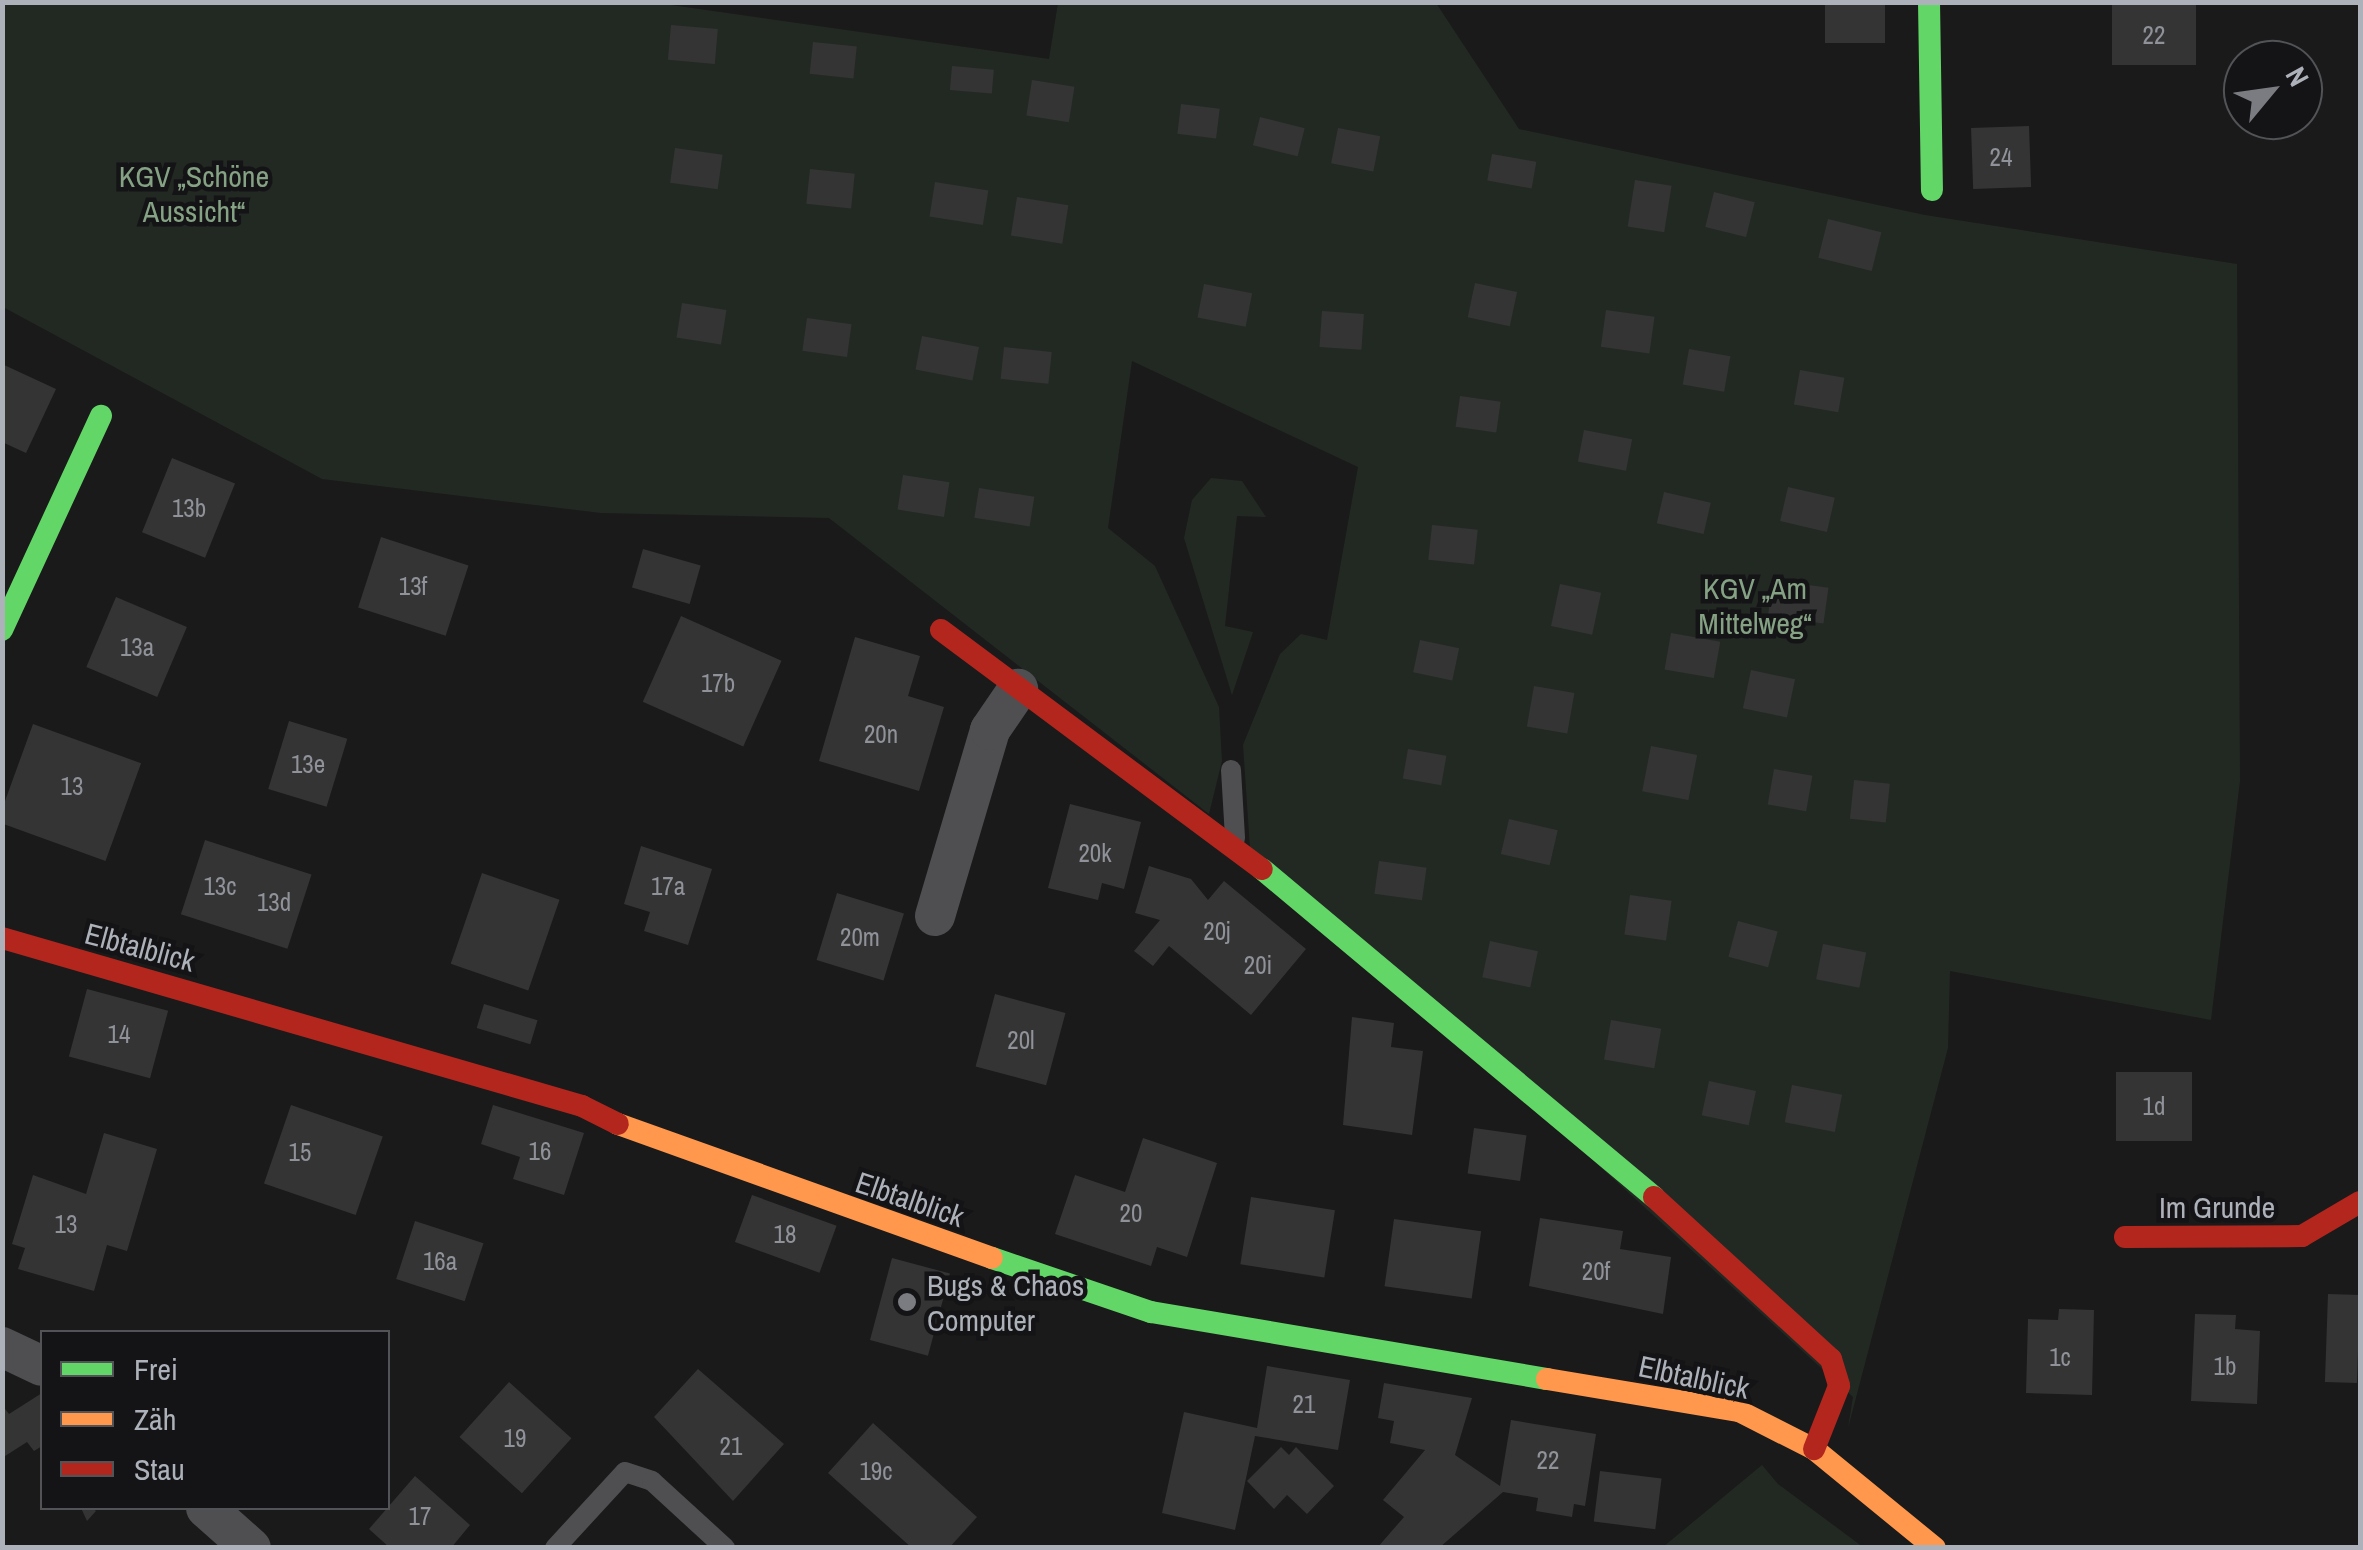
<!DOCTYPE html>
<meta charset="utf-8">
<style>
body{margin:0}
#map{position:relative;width:2363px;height:1550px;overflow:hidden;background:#1a1a1a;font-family:"Archivo Narrow",sans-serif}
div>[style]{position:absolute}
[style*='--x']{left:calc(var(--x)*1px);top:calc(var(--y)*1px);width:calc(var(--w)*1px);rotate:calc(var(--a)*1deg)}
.green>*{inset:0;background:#222923}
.building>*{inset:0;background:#343435;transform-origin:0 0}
.lane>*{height:20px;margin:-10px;padding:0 10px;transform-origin:10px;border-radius:10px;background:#4f4f52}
.street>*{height:40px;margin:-20px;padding:0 20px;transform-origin:20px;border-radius:20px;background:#4f4f52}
.fast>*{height:22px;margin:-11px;padding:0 11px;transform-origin:11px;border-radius:11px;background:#63d668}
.slow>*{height:22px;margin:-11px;padding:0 11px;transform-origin:11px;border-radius:11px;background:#ff974d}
.jam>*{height:22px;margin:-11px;padding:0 11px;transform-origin:11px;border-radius:11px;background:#b3261e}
.dots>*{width:28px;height:28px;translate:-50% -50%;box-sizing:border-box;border:5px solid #141416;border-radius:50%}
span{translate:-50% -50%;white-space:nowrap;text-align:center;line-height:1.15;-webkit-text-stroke:9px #141416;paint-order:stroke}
.number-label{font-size:25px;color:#8f9298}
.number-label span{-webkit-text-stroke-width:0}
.park-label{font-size:30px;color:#86a285}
.street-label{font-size:30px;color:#adb1b9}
.poi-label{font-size:30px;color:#adb1b9}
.left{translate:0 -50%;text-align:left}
.frame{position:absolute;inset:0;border:5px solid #adb1b9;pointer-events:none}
.legend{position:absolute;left:40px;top:1330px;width:350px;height:180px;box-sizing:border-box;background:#141416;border:2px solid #515357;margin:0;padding:12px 18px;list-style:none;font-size:30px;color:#adb1b9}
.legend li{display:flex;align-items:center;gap:20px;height:50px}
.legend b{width:50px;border:2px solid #515357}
.north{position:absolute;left:2223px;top:40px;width:100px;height:100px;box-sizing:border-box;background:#141416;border:2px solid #515357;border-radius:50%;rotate:61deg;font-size:28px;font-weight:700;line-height:40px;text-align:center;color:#adb1b9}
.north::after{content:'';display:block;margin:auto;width:35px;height:45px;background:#7a7c81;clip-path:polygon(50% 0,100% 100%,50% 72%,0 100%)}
</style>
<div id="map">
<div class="green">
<div style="clip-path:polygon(650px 2px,1049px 59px,1058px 3px,1436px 3px,1519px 129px,1925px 215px,2237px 264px,2240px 781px,2211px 1020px,1950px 971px,1948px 1048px,1848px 1428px,1853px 1397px,1250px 848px,1243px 745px,1280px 654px,1301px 634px,1327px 640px,1358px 467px,1132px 361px,1108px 528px,1155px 566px,1219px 707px,1222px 761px,1209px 814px,829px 518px,601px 513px,322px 479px,3px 307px,2px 3px)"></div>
<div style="clip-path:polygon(1211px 478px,1242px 481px,1266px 517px,1237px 516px,1225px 626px,1253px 632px,1232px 695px,1184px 538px,1192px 500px)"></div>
<div style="clip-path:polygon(1762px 1465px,1778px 1484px,1863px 1547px,1663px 1547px)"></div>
</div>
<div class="building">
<div style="left:1825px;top:2px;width:60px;height:41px"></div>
<div style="left:2196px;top:4px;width:61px;height:84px;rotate:90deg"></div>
<div style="left:671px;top:25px;width:47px;height:35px;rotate:5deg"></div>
<div style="left:813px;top:42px;width:44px;height:32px;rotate:6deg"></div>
<div style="left:952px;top:66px;width:42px;height:24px;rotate:5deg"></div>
<div style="left:1032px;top:80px;width:43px;height:36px;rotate:9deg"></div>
<div style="left:1181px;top:104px;width:39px;height:30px;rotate:7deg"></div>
<div style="left:1260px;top:117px;width:46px;height:29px;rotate:14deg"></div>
<div style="left:2029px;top:126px;width:61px;height:58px;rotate:88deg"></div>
<div style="left:1338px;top:128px;width:43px;height:36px;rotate:11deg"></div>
<div style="left:675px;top:148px;width:48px;height:35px;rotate:8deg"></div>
<div style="left:1492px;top:154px;width:45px;height:27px;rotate:10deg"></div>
<div style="left:810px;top:169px;width:45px;height:35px;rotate:6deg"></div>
<div style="left:1635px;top:180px;width:37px;height:47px;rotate:9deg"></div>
<div style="left:935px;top:182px;width:54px;height:35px;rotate:9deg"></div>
<div style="left:1714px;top:192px;width:42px;height:36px;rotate:14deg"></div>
<div style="left:1017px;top:197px;width:52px;height:39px;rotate:9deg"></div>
<div style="left:1828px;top:219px;width:55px;height:40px;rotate:14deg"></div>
<div style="left:1475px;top:283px;width:43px;height:35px;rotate:12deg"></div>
<div style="left:1204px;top:284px;width:49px;height:34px;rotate:11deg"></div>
<div style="left:682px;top:303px;width:45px;height:35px;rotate:9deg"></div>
<div style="left:1606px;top:310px;width:49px;height:37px;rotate:8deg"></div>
<div style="left:1322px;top:311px;width:42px;height:36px;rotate:4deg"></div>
<div style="left:807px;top:318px;width:45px;height:33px;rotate:8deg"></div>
<div style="left:922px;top:336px;width:58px;height:34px;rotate:11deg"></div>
<div style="left:1004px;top:347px;width:48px;height:32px;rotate:6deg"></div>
<div style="left:1689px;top:349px;width:42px;height:36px;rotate:10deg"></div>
<div style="clip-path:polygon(2px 364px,56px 389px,26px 453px,2px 442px)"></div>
<div style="left:1800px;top:370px;width:45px;height:35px;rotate:10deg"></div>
<div style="left:1460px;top:396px;width:41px;height:31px;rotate:8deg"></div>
<div style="left:1584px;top:430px;width:49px;height:32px;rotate:11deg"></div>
<div style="left:172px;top:458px;width:68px;height:80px;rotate:22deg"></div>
<div style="left:903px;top:475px;width:47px;height:35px;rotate:9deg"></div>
<div style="left:1788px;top:487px;width:48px;height:35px;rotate:13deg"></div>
<div style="left:979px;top:488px;width:56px;height:30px;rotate:9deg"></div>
<div style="left:1664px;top:492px;width:48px;height:32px;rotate:13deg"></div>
<div style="left:1432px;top:525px;width:46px;height:35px;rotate:6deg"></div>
<div style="left:381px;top:537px;width:92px;height:74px;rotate:18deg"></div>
<div style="left:643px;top:549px;width:60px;height:40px;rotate:16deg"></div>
<div style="left:1773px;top:580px;width:56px;height:36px;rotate:8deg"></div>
<div style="left:1560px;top:584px;width:42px;height:43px;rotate:12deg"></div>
<div style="left:116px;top:597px;width:77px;height:76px;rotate:23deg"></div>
<div style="left:681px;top:616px;width:110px;height:94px;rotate:24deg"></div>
<div style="left:1671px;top:633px;width:50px;height:37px;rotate:10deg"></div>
<div style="clip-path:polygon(855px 637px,920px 656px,908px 696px,944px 707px,919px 791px,819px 761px)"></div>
<div style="left:1420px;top:640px;width:40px;height:33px;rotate:12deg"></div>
<div style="left:1751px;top:670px;width:45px;height:39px;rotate:12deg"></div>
<div style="left:1534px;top:686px;width:41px;height:41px;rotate:10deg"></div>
<div style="left:289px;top:721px;width:61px;height:71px;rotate:17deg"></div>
<div style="left:33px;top:724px;width:115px;height:104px;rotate:20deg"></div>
<div style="left:1651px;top:746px;width:47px;height:46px;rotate:11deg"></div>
<div style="left:1408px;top:749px;width:39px;height:30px;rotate:10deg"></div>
<div style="left:1774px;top:769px;width:39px;height:36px;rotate:10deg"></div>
<div style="left:1854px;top:780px;width:36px;height:39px;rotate:6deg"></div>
<div style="clip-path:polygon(1070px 804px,1141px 822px,1124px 889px,1102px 883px,1098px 900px,1048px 888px)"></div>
<div style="left:1509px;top:819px;width:50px;height:36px;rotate:13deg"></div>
<div style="left:205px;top:840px;width:112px;height:78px;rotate:18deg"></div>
<div style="clip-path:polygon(641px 846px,712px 869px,688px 945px,644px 931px,650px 912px,624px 904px)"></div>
<div style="left:1379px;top:861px;width:48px;height:33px;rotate:8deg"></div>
<div style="clip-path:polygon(1149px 866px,1191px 879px,1208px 900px,1224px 881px,1306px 949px,1251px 1015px,1169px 946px,1153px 966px,1134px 951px,1160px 920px,1135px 913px)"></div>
<div style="left:482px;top:873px;width:82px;height:96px;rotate:19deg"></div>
<div style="left:837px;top:893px;width:70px;height:70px;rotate:17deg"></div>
<div style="left:1630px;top:895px;width:42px;height:40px;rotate:8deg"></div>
<div style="left:1738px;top:921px;width:41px;height:37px;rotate:15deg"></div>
<div style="left:1490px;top:941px;width:49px;height:37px;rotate:12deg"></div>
<div style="left:1823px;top:944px;width:44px;height:36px;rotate:11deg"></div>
<div style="left:87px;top:989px;width:84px;height:70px;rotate:15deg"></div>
<div style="left:995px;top:994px;width:73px;height:75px;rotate:15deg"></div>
<div style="left:484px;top:1004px;width:56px;height:25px;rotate:17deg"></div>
<div style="clip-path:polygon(1352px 1017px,1394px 1023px,1391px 1047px,1423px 1051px,1412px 1135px,1343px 1125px)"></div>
<div style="left:1611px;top:1020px;width:51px;height:40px;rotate:10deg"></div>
<div style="left:2116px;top:1072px;width:76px;height:69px"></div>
<div style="left:1709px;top:1081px;width:48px;height:35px;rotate:12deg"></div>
<div style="left:1792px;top:1085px;width:51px;height:38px;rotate:11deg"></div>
<div style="left:291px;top:1105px;width:97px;height:83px;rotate:19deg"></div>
<div style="clip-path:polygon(493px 1105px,584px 1133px,564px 1195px,513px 1179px,520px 1157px,481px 1144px)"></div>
<div style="left:1474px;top:1128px;width:53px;height:46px;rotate:8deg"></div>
<div style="clip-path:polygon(104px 1133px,157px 1149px,127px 1251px,107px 1245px,94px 1291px,18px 1269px,25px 1248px,12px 1244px,33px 1175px,86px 1194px)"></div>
<div style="clip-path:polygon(1143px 1138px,1217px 1163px,1187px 1257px,1157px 1247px,1151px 1266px,1055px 1234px,1075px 1175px,1125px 1192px)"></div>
<div style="left:752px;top:1195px;width:90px;height:50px;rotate:20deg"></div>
<div style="left:1251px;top:1197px;width:85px;height:68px;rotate:9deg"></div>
<div style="clip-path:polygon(1540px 1218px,1623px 1231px,1620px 1249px,1671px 1257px,1663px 1314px,1529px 1286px)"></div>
<div style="left:1394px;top:1219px;width:88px;height:68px;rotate:8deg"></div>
<div style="left:415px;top:1221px;width:72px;height:61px;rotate:18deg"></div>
<div style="left:892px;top:1258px;width:60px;height:85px;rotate:15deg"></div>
<div style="left:2328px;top:1294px;width:32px;height:88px;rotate:2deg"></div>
<div style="clip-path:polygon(2059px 1309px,2094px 1310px,2092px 1395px,2026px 1393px,2028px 1319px,2058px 1320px)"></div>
<div style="clip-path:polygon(2195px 1314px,2236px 1315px,2235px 1329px,2260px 1331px,2257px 1404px,2191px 1401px)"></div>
<div style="clip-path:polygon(1267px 1366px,1350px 1380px,1338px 1450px,1255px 1436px,1235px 1530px,1162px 1513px,1184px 1412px,1257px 1428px)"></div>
<div style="clip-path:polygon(698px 1369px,784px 1444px,733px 1501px,654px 1417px)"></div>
<div style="left:509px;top:1382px;width:84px;height:74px;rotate:42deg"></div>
<div style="clip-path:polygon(1384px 1383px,1472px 1398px,1455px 1455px,1500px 1486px,1511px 1420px,1596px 1434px,1585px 1506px,1574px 1504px,1572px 1517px,1536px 1511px,1538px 1498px,1503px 1492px,1439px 1548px,1377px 1548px,1404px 1517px,1383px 1500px,1425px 1450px,1390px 1443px,1394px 1421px,1378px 1418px)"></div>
<div style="clip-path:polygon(42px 1393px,42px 1446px,34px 1451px,27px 1442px,2px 1458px,2px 1405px,9px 1414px)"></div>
<div style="clip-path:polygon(873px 1423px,977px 1517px,949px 1548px,912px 1548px,828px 1473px)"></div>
<div style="clip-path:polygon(1281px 1447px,1289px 1455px,1296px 1447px,1334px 1486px,1307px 1514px,1287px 1495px,1274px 1509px,1247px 1481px)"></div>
<div style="left:1600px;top:1471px;width:62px;height:51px;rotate:7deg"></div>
<div style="clip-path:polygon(415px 1476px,470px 1525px,451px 1548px,390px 1548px,369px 1529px)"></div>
<div style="clip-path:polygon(81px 1508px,92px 1508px,96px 1511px,87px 1521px)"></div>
</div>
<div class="lane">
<div style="--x:1231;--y:770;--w:68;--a:86.6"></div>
<div style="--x:555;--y:1548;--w:103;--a:-47.4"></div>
<div style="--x:625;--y:1472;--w:28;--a:18"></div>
<div style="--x:652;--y:1481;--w:99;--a:42.5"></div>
</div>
<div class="street">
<div style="--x:935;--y:916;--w:194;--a:-73.5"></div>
<div style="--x:990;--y:730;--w:50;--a:-55.7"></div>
<div style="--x:2;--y:1347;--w:44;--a:25.4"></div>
<div style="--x:206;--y:1508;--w:60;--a:41.6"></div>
</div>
<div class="fast">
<div style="--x:1929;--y:2;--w:188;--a:89.1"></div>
<div style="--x:2;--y:630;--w:236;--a:-65.2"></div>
<div style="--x:1262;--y:869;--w:511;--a:39.92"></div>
<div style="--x:992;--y:1258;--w:168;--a:18.8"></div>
<div style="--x:1151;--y:1312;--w:402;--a:9.6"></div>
</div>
<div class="slow">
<div style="--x:618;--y:1124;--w:397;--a:19.7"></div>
<div style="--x:1547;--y:1379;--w:195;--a:9.5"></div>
<div style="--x:1739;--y:1411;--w:84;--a:26.9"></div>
<div style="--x:1814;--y:1449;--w:156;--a:39.3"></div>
</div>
<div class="jam">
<div style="--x:941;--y:630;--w:400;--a:36.7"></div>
<div style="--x:2;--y:938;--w:604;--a:16.15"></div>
<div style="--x:582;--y:1106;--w:40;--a:26.6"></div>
<div style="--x:1654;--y:1197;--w:240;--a:42.5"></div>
<div style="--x:1831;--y:1359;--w:28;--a:73"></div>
<div style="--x:1839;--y:1386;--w:68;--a:111.6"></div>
<div style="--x:2125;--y:1237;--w:177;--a:-0.3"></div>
<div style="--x:2302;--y:1236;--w:67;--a:-30.4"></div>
</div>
<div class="dots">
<div style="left:907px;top:1302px;background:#7a7c81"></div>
</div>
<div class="number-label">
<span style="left:2154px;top:35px">22</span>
<span style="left:2001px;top:157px">24</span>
<span style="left:189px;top:508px">13b</span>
<span style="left:413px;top:586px">13f</span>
<span style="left:137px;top:647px">13a</span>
<span style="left:718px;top:683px">17b</span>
<span style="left:881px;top:734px">20n</span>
<span style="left:308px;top:764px">13e</span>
<span style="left:72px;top:786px">13</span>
<span style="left:1095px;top:853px">20k</span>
<span style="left:220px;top:886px">13c</span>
<span style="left:668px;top:886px">17a</span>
<span style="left:274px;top:902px">13d</span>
<span style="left:1217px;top:931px">20j</span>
<span style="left:860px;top:937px">20m</span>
<span style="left:1258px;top:965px">20i</span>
<span style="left:119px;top:1034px">14</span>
<span style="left:1021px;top:1040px">20l</span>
<span style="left:2154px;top:1106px">1d</span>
<span style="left:540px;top:1151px">16</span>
<span style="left:300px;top:1152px">15</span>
<span style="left:1131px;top:1213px">20</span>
<span style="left:66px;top:1224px">13</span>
<span style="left:785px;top:1234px">18</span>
<span style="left:440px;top:1261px">16a</span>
<span style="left:1596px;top:1271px">20f</span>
<span style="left:2060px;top:1357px">1c</span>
<span style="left:2225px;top:1366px">1b</span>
<span style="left:1304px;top:1404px">21</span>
<span style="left:515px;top:1438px">19</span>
<span style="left:731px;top:1446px">21</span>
<span style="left:1548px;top:1460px">22</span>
<span style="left:876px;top:1471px">19c</span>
<span style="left:420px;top:1516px">17</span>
</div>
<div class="park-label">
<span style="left:194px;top:193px">KGV „Schöne<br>Aussicht“</span>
<span style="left:1755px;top:605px">KGV „Am<br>Mittelweg“</span>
</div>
<div class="street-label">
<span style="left:140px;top:947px;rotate:15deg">Elbtalblick</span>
<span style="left:910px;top:1199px;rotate:19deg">Elbtalblick</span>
<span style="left:2217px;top:1207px">Im Grunde</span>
<span style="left:1694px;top:1377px;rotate:12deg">Elbtalblick</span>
</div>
<div class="poi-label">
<span class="left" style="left:927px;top:1302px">Bugs &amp; Chaos<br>Computer</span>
</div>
<div class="frame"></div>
<ul class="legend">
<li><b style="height:12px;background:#63d668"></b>Frei</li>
<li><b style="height:12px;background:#ff974d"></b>Zäh</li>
<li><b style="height:12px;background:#b3261e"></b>Stau</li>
</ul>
<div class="north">N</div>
</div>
